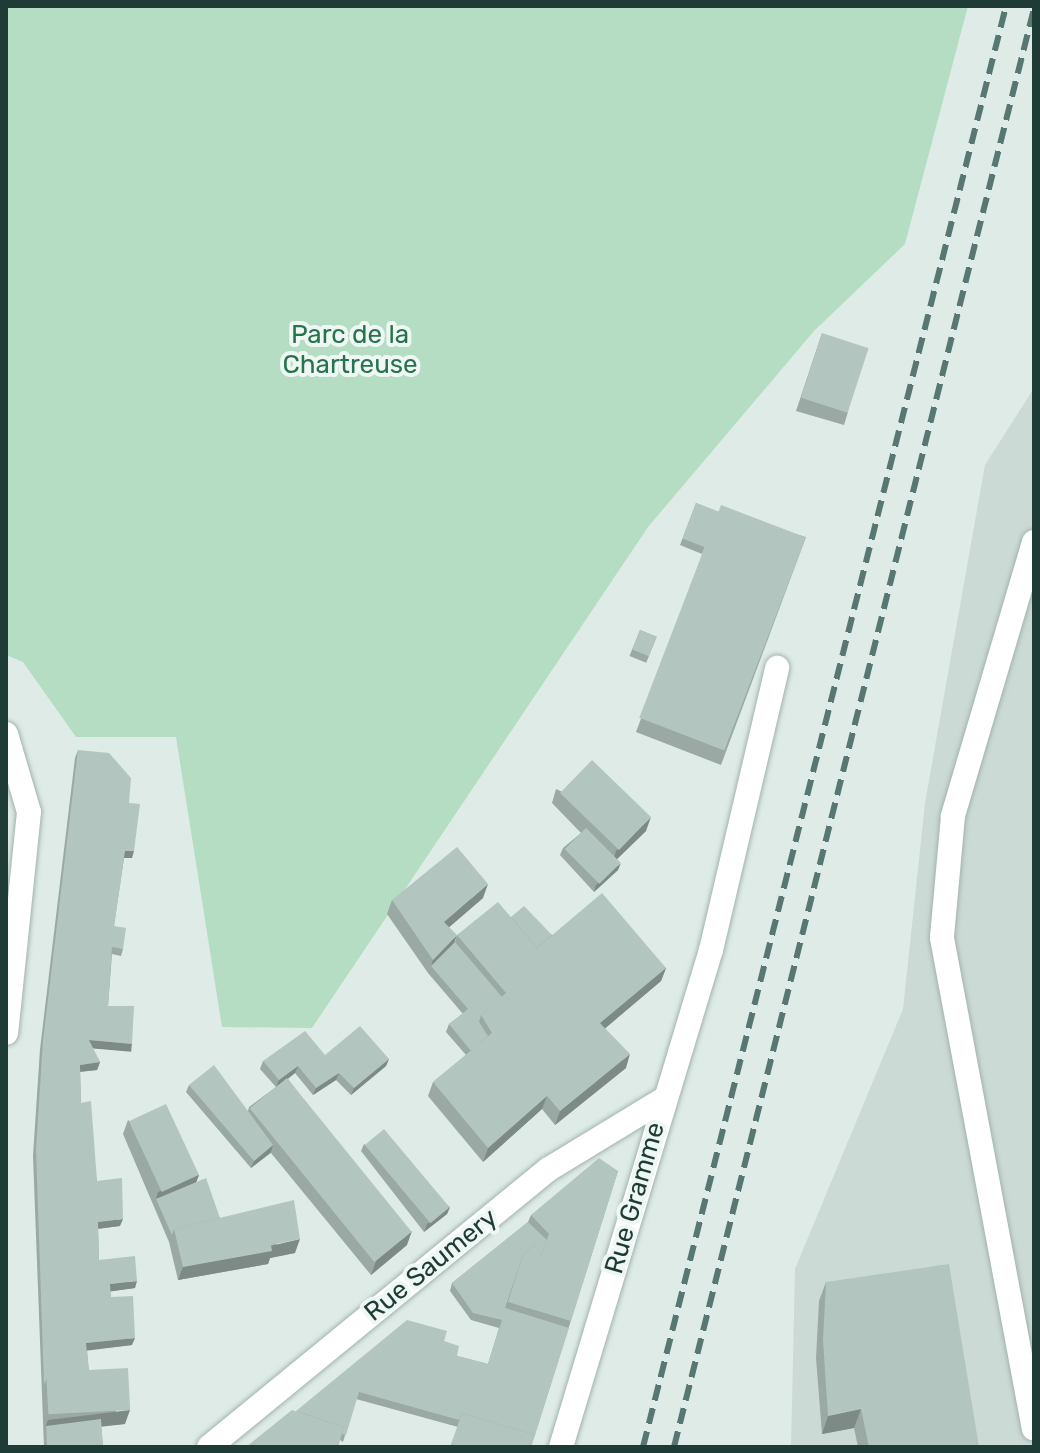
<!DOCTYPE html>
<style>
body{margin:0}
#map{position:relative;width:1040px;height:1453px;overflow:hidden;background:#deebe6;font-family:Rubik,sans-serif}
div>[style]{position:absolute}
[style*='--x']{left:calc(var(--x)*1px);top:calc(var(--y)*1px);width:calc(var(--w)*1px);rotate:calc(var(--a)*1deg)}
.built>*{inset:0;background:#ccdad5}
.green>*{inset:0;background:#b5ddc4}
.roads{filter:drop-shadow(0 0 2px #a1b3ae) drop-shadow(0 0 2px #a1b3ae)}
.minor>*{height:24px;margin:-12px;padding:0 12px;transform-origin:12px;border-radius:12px;background:#fff}
.rail>*{height:6px;margin-top:-3px;transform-origin:0;background:repeating-linear-gradient(90deg,#587772 0 16px,transparent 0 24px)}
.wall>*{inset:0;background:#9aa9a4;transform-origin:0 0}
.shaded-wall>*{inset:0;background:#7d8a86;transform-origin:0 0}
.building>*{inset:0;background:#b3c5bf;transform-origin:0 0}
span{translate:-50% -50%;white-space:nowrap;text-align:center;line-height:1.15;-webkit-text-stroke:8px #eef7f4;paint-order:stroke}
.park-label{font-size:26px;color:#27744c}
.street-label{font-size:26px;color:#1f3b36}
.frame{position:absolute;inset:0;border:8px solid #1f3b36;pointer-events:none}
</style>
<div id="map">
<div class="built">
<div style="clip-path:polygon(1034px 388px,1034px 1447px,791px 1447px,795px 1269px,903px 1009px,925px 803px,985px 465px)"></div>
</div>
<div class="green">
<div style="clip-path:polygon(6px 6px,968px 6px,905px 244px,814px 331px,648px 527px,312px 1028px,222px 1027px,176px 737px,76px 737px,23px 662px,6px 655px)"></div>
</div>
<div class="roads">
<div class="minor">
<div style="--x:1034;--y:542;--w:286;--a:106.5"></div>
<div style="--x:953;--y:816;--w:122;--a:95.2"></div>
<div style="--x:942;--y:938;--w:499;--a:79.4"></div>
<div style="--x:6;--y:734;--w:81;--a:73.6"></div>
<div style="--x:29;--y:812;--w:222;--a:95.9"></div>
<div style="--x:209;--y:1447;--w:439;--a:-39.3"></div>
<div style="--x:549;--y:1169;--w:135;--a:-31.3"></div>
<div style="--x:561;--y:1447;--w:519;--a:-73.21"></div>
<div style="--x:711;--y:950;--w:290;--a:-76.8"></div>
</div>
</div>
<div class="rail">
<div style="--x:643;--y:1447;--w:1486;--a:-75.86"></div>
<div style="--x:674;--y:1447;--w:1482;--a:-75.95"></div>
</div>
<div class="wall">
<div style="clip-path:polygon(822px 333px,848px 412px,844px 425px,796px 411px)"></div>
<div style="clip-path:polygon(696px 503px,719px 512px,806px 537px,721px 765px,636px 732px,713px 526px,702px 554px,680px 545px)"></div>
<div style="left:640px;top:630px;width:18px;height:28px;rotate:22deg"></div>
<div style="clip-path:polygon(78px 750px,129px 803px,132px 858px,124px 858px,114px 926px,123px 949px,121px 956px,112px 954px,108px 1006px,132px 1044px,129px 1051px,92px 1048px,100px 1062px,97px 1070px,80px 1072px,81px 1103px,97px 1181px,120px 1226px,98px 1229px,99px 1260px,135px 1288px,110px 1291px,111px 1297px,132px 1345px,87px 1350px,89px 1373px,125px 1424px,101px 1426px,103px 1447px,44px 1447px,33px 1156px,40px 1049px,75px 758px)"></div>
<div style="clip-path:polygon(556px 789px,646px 831px,617px 859px,618px 870px,594px 892px,560px 855px,563px 848px,581px 833px,552px 803px)"></div>
<div style="clip-path:polygon(483px 898px,449px 927px,455px 942px,457px 935px,511px 917px,552px 935px,666px 968px,661px 981px,605px 1028px,626px 1068px,555px 1125px,542px 1109px,483px 1162px,428px 1096px,433px 1082px,466px 1055px,446px 1032px,449px 1024px,463px 1014px,428px 973px,387px 914px,392px 900px)"></div>
<div style="clip-path:polygon(325px 1055px,389px 1059px,386px 1066px,351px 1095px,336px 1080px,313px 1095px,295px 1073px,288px 1079px,407px 1245px,371px 1275px,271px 1153px,251px 1168px,186px 1092px,189px 1085px,248px 1111px,249px 1107px,276px 1087px,260px 1069px,263px 1061px)"></div>
<div style="clip-path:polygon(128px 1120px,199px 1175px,196px 1182px,220px 1218px,295px 1253px,270px 1258px,268px 1264px,178px 1280px,169px 1242px,123px 1134px)"></div>
<div style="clip-path:polygon(364px 1144px,450px 1207px,447px 1214px,424px 1232px,361px 1151px)"></div>
<div style="clip-path:polygon(618px 1171px,531px 1447px,356px 1399px,343px 1442px,296px 1411px,444px 1341px,457px 1356px,488px 1364px,499px 1328px,471px 1320px,450px 1291px,452px 1283px,528px 1222px,531px 1215px)"></div>
<div style="clip-path:polygon(826px 1282px,979px 1447px,858px 1447px,854px 1428px,822px 1434px,816px 1358px,819px 1301px)"></div>
</div>
<div class="shaded-wall">
<div style="clip-path:polygon(651px 817px,646px 831px,612px 864px,616px 851px)"></div>
<div style="clip-path:polygon(125px 851px,134px 851px,132px 858px,122px 858px)"></div>
<div style="clip-path:polygon(621px 863px,618px 870px,594px 892px,596px 885px)"></div>
<div style="clip-path:polygon(488px 884px,483px 898px,439px 936px,444px 922px)"></div>
<div style="clip-path:polygon(457px 935px,452px 949px,431px 966px,433px 960px)"></div>
<div style="clip-path:polygon(666px 968px,661px 981px,595px 1037px,600px 1023px)"></div>
<div style="left:89px;top:1040px;width:43px;height:8px;rotate:5deg"></div>
<div style="clip-path:polygon(630px 1054px,626px 1068px,555px 1125px,560px 1111px)"></div>
<div style="clip-path:polygon(389px 1059px,386px 1066px,351px 1095px,354px 1088px)"></div>
<div style="clip-path:polygon(100px 1062px,97px 1070px,77px 1072px,80px 1065px)"></div>
<div style="clip-path:polygon(298px 1066px,295px 1073px,276px 1087px,279px 1080px)"></div>
<div style="clip-path:polygon(339px 1073px,336px 1080px,313px 1095px,316px 1088px)"></div>
<div style="clip-path:polygon(547px 1096px,542px 1109px,483px 1162px,488px 1148px)"></div>
<div style="clip-path:polygon(273px 1145px,271px 1152px,251px 1168px,254px 1161px)"></div>
<div style="clip-path:polygon(199px 1175px,194px 1188px,156px 1199px,158px 1192px)"></div>
<div style="clip-path:polygon(450px 1207px,447px 1214px,424px 1232px,427px 1224px)"></div>
<div style="clip-path:polygon(123px 1219px,120px 1226px,95px 1229px,98px 1222px)"></div>
<div style="clip-path:polygon(412px 1231px,407px 1245px,371px 1275px,376px 1261px)"></div>
<div style="clip-path:polygon(300px 1239px,295px 1253px,270px 1258px,268px 1264px,178px 1280px,183px 1267px)"></div>
<div style="clip-path:polygon(137px 1281px,135px 1288px,107px 1292px,110px 1284px)"></div>
<div style="clip-path:polygon(135px 1338px,132px 1345px,84px 1351px,86px 1343px)"></div>
<div style="clip-path:polygon(861px 1409px,854px 1428px,822px 1434px,828px 1416px)"></div>
<div style="clip-path:polygon(130px 1410px,125px 1424px,46px 1433px,46px 1426px,43px 1433px,48px 1420px)"></div>
</div>
<div class="building">
<div style="left:822px;top:333px;width:49px;height:68px;rotate:18deg"></div>
<div style="left:696px;top:503px;width:25px;height:38px;rotate:21deg"></div>
<div style="left:721px;top:505px;width:91px;height:228px;rotate:21deg"></div>
<div style="left:640px;top:630px;width:18px;height:21px;rotate:22deg"></div>
<div style="clip-path:polygon(78px 750px,109px 753px,131px 778px,129px 803px,140px 804px,134px 851px,125px 851px,114px 926px,126px 928px,123px 949px,112px 947px,108px 1006px,134px 1006px,132px 1044px,89px 1040px,100px 1062px,80px 1065px,81px 1103px,91px 1101px,97px 1181px,122px 1178px,123px 1219px,98px 1222px,99px 1260px,135px 1256px,137px 1281px,110px 1284px,111px 1297px,133px 1296px,135px 1338px,86px 1343px,89px 1373px,47px 1378px,44px 1384px,36px 1149px,43px 1041px)"></div>
<div style="left:592px;top:760px;width:82px;height:46px;rotate:44deg"></div>
<div style="left:586px;top:828px;width:49px;height:30px;rotate:45deg"></div>
<div style="clip-path:polygon(457px 847px,488px 884px,444px 922px,457px 935px,433px 960px,392px 900px)"></div>
<div style="clip-path:polygon(602px 893px,666px 968px,600px 1023px,630px 1054px,560px 1111px,547px 1096px,488px 1148px,433px 1082px,492px 1033px,481px 1015px,506px 993px,457px 935px,498px 902px,537px 948px)"></div>
<div style="clip-path:polygon(524px 906px,552px 935px,537px 948px,511px 917px)"></div>
<div style="clip-path:polygon(455px 942px,502px 997px,481px 1015px,479px 1022px,488px 1036px,471px 1051px,449px 1024px,468px 1009px,431px 966px)"></div>
<div style="clip-path:polygon(360px 1026px,389px 1059px,354px 1088px,339px 1073px,316px 1088px,298px 1066px,279px 1080px,263px 1061px,305px 1031px,325px 1055px)"></div>
<div style="clip-path:polygon(214px 1065px,273px 1145px,254px 1161px,189px 1085px)"></div>
<div style="left:287px;top:1078px;width:198px;height:48px;rotate:51deg"></div>
<div style="left:166px;top:1104px;width:78px;height:41px;rotate:65deg"></div>
<div style="left:384px;top:1129px;width:102px;height:25px;rotate:50deg"></div>
<div style="clip-path:polygon(599px 1158px,618px 1171px,571px 1321px,508px 1302px,523px 1254px,535px 1245px,541px 1256px,549px 1234px,531px 1215px)"></div>
<div style="clip-path:polygon(206px 1178px,220px 1218px,174px 1229px,172px 1235px,156px 1199px)"></div>
<div style="clip-path:polygon(294px 1200px,300px 1239px,271px 1245px,272px 1251px,183px 1267px,174px 1229px)"></div>
<div style="clip-path:polygon(528px 1222px,547px 1240px,541px 1256px,535px 1245px,523px 1254px,505px 1308px,569px 1328px,535px 1435px,462px 1413px,459px 1420px,359px 1392px,346px 1435px,342px 1434px,344px 1427px,296px 1411px,407px 1320px,447px 1331px,444px 1341px,459px 1346px,457px 1356px,488px 1364px,502px 1320px,473px 1313px,452px 1283px)"></div>
<div style="clip-path:polygon(949px 1264px,979px 1447px,869px 1447px,861px 1409px,828px 1416px,823px 1340px,826px 1282px)"></div>
<div style="left:128px;top:1368px;width:42px;height:82px;rotate:87deg"></div>
<div style="clip-path:polygon(292px 1410px,344px 1427px,338px 1447px,246px 1447px)"></div>
<div style="clip-path:polygon(462px 1413px,535px 1435px,531px 1447px,450px 1447px)"></div>
<div style="clip-path:polygon(101px 1419px,103px 1447px,47px 1447px,46px 1426px)"></div>
</div>
<div class="park-label">
<span style="left:350px;top:350px">Parc de la<br>Chartreuse</span>
</div>
<div class="street-label">
<span style="left:635px;top:1198px;rotate:-74deg">Rue Gramme</span>
<span style="left:431px;top:1265px;rotate:-39deg">Rue Saumery</span>
</div>
<div class="frame"></div>
</div>
